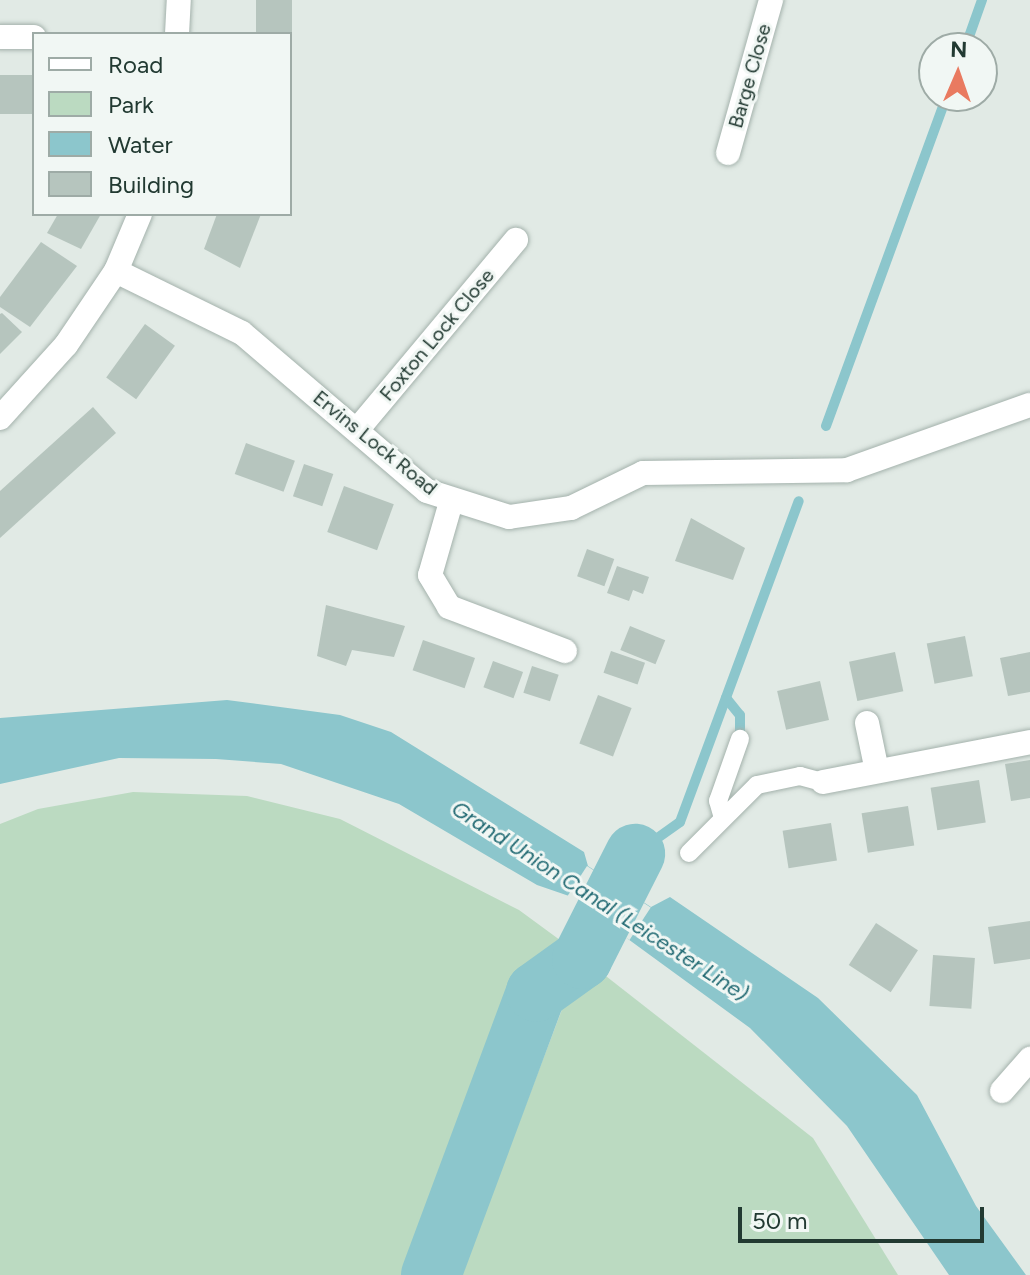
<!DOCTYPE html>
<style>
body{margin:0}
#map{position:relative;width:1030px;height:1275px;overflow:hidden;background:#e1eae5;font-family:Figtree,sans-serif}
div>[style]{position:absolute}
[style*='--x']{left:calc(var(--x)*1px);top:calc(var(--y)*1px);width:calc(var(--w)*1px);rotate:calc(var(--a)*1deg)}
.green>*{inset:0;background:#bbdac1}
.water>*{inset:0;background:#8cc6cc}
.pier>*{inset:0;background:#e1eae5;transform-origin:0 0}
.stream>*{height:10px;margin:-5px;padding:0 5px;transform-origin:5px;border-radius:5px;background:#8cc6cc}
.river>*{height:60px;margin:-30px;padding:0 30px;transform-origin:30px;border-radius:30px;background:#8cc6cc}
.building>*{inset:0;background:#b6c5be;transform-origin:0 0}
.roads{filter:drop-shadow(0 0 2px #a4b2ac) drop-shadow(0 0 2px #a4b2ac)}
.lane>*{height:18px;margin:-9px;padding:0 9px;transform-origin:9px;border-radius:9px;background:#fff}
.street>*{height:24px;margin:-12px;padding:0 12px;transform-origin:12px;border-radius:12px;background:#fff}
span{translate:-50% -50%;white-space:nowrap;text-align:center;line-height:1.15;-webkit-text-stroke:6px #f1f7f4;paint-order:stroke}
.street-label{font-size:20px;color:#223a32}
.water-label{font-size:22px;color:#206972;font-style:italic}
.legend{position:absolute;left:32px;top:32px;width:260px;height:184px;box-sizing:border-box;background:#f1f7f4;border:2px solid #9eaba6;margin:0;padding:10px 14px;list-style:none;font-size:24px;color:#223a32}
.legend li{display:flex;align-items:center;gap:16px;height:40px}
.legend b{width:40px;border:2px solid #9eaba6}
.north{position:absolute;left:918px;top:32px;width:80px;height:80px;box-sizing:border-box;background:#f1f7f4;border:2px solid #9eaba6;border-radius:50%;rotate:2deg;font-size:22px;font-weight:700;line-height:32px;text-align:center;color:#223a32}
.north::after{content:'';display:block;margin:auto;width:28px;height:36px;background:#e97a60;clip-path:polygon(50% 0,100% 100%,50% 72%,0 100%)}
.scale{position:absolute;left:738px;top:1207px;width:246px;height:36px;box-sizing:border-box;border:4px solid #223a32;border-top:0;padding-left:10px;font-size:24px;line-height:28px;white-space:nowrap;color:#223a32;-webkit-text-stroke:6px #f1f7f4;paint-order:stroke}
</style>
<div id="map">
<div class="green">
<div style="clip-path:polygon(133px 792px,247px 796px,340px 819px,519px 910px,564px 943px,518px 984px,412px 1275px,0 1275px,0 824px,38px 809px)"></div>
<div style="clip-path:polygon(602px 973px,813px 1138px,898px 1275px,461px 1275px,569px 991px)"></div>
</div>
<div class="water">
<div style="clip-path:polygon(227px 700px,340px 715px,391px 732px,584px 852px,588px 866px,651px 907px,670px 897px,818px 998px,917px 1095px,976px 1206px,1026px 1275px,949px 1275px,847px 1126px,750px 1028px,569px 896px,537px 885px,399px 804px,281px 764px,216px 759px,119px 758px,0 784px,0 718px)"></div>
</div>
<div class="pier">
<div style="left:587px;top:866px;width:76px;height:39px;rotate:33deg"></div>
</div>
<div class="stream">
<div style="--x:965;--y:48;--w:51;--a:-70.5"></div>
<div style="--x:826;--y:426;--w:351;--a:-69.9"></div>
<div style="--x:726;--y:698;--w:22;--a:51"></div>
<div style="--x:740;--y:715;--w:24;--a:90"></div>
<div style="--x:635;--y:854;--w:55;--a:-35.4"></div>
<div style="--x:680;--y:822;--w:342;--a:-69.7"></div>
</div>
<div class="river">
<div style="--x:431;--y:1275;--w:302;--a:-69.6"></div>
<div style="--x:536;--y:992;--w:57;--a:-35.7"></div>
<div style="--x:582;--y:959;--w:118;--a:-63.2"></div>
</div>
<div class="building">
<div style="left:256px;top:0;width:36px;height:34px"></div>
<div style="left:0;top:75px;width:34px;height:39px"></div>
<div style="clip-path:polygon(58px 214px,101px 214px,81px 249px,47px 233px)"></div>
<div style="clip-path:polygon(217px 214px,261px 214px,240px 268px,204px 249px)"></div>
<div style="clip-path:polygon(41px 242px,77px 266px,30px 327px,0 307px,0 297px)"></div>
<div style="clip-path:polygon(2px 313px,22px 332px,0 354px,0 314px)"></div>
<div style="left:145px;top:324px;width:37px;height:66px;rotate:36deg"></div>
<div style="clip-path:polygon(93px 407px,116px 433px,0 538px,0 491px)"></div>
<div style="left:246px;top:443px;width:52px;height:33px;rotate:20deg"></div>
<div style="left:304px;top:464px;width:31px;height:34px;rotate:19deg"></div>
<div style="left:344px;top:486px;width:53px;height:49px;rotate:20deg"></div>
<div style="clip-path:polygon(691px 518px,745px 548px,733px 580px,675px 561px)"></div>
<div style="left:587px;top:549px;width:29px;height:29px;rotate:20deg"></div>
<div style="clip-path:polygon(617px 566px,649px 577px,643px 594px,633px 590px,629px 601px,607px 593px)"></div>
<div style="clip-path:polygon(326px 605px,405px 626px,394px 657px,352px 650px,346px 666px,317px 656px)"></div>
<div style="left:630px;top:626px;width:38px;height:26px;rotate:22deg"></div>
<div style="left:965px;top:636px;width:41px;height:39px;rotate:79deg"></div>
<div style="left:423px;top:640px;width:55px;height:32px;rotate:19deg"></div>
<div style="left:611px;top:651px;width:36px;height:23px;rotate:19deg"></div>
<div style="left:895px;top:652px;width:40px;height:47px;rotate:78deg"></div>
<div style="clip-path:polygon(1030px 652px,1030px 692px,1008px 696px,1000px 658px)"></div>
<div style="left:493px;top:661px;width:32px;height:28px;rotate:20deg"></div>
<div style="left:532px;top:666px;width:28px;height:28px;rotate:18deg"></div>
<div style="left:820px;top:681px;width:40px;height:44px;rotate:77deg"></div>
<div style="left:598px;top:695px;width:36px;height:52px;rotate:21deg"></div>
<div style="clip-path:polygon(1030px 760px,1030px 798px,1011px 801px,1005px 764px)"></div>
<div style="left:979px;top:780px;width:43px;height:49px;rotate:81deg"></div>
<div style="left:908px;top:806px;width:40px;height:47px;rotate:81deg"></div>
<div style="left:831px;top:823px;width:38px;height:49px;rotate:81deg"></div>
<div style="clip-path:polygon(1030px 921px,1030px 959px,994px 964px,988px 927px)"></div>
<div style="left:876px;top:923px;width:50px;height:50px;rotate:33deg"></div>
<div style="left:933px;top:955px;width:42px;height:51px;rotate:4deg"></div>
</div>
<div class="roads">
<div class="lane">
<div style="--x:723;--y:818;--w:18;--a:-106"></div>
<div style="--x:718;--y:801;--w:66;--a:-70.5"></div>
<div style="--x:689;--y:853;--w:96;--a:-45"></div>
<div style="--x:757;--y:785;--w:44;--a:-11.8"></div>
<div style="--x:800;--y:776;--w:24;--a:15"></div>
</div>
<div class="street">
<div style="--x:177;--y:34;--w:34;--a:-87"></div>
<div style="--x:0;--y:37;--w:34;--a:0"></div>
<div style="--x:728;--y:153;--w:159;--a:-74.3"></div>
<div style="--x:116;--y:271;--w:140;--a:26.2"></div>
<div style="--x:242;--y:333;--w:243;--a:40.5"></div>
<div style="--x:427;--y:491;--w:86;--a:17.6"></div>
<div style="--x:509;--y:517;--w:63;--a:-8.3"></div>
<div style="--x:571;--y:508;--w:80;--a:-25.9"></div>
<div style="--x:643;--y:473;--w:204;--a:-0.8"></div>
<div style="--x:847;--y:470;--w:194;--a:-19.6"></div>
<div style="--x:0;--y:418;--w:98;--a:-47.9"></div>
<div style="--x:66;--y:345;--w:89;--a:-56"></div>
<div style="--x:116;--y:271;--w:62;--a:-67.2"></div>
<div style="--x:357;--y:430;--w:248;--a:-50.1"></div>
<div style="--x:451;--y:502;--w:76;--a:106"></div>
<div style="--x:430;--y:575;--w:37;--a:59"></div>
<div style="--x:449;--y:607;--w:124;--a:20.8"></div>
<div style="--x:867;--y:723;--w:49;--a:78.2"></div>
<div style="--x:823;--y:782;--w:211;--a:-10.9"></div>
<div style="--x:1002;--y:1091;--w:43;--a:-48.8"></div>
</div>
</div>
<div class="street-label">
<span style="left:750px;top:76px;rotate:-74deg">Barge Close</span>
<span style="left:437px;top:335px;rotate:-50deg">Foxton Lock Close</span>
<span style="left:375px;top:443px;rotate:39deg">Ervins Lock Road</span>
</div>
<div class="water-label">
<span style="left:600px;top:901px;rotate:33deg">Grand Union Canal (Leicester Line)</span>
</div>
<ul class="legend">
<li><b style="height:10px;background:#fff"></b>Road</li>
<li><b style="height:22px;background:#bbdac1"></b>Park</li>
<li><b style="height:22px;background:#8cc6cc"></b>Water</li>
<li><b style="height:22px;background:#b6c5be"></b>Building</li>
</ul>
<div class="north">N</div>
<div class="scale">50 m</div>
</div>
